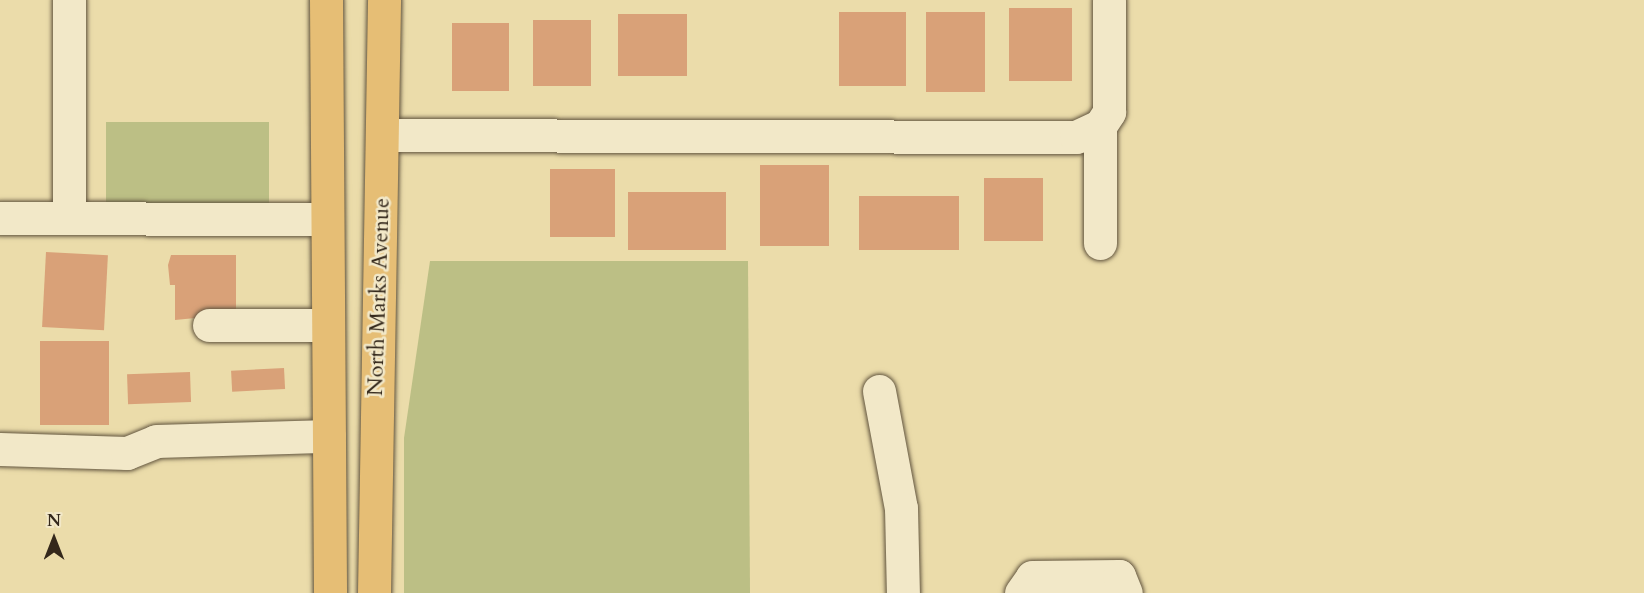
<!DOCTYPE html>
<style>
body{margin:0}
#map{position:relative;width:1644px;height:593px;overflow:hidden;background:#ebdcaa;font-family:Cardo,serif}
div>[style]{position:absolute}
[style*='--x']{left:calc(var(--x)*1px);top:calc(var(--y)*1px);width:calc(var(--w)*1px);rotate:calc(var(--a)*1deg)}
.green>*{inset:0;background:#bcbf85;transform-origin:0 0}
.building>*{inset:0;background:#d9a178;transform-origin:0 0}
.roads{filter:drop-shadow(0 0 2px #62553f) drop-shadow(0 0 2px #62553f)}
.minor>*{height:33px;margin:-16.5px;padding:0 16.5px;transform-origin:16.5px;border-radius:16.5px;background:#f2e8c8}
.major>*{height:33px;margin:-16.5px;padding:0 16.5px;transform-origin:16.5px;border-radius:16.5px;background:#e6be75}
span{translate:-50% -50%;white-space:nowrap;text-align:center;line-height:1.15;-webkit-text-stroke:5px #f2e8c8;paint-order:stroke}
.street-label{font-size:22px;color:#34281b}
.north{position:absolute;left:24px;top:509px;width:60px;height:60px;-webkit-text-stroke:4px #f2e8c8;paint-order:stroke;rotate:0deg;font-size:16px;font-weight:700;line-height:24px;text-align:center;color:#34281b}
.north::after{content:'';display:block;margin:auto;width:21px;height:27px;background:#34281b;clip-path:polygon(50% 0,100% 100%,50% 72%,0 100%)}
</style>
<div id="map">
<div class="green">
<div style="left:106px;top:122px;width:163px;height:110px"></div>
<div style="clip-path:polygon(430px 261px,748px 261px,750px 593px,404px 593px,404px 438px)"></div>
</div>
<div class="building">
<div style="left:1009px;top:8px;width:63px;height:73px"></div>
<div style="left:839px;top:12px;width:67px;height:74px"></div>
<div style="left:926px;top:12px;width:59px;height:80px"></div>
<div style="left:618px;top:14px;width:69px;height:62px"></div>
<div style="left:533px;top:20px;width:58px;height:66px"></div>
<div style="left:452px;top:23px;width:57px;height:68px"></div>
<div style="left:760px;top:165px;width:69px;height:81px"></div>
<div style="left:615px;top:169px;width:68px;height:65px;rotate:90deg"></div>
<div style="left:984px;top:178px;width:59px;height:63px"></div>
<div style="left:726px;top:192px;width:58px;height:98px;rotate:90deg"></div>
<div style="left:859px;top:196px;width:100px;height:54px"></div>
<div style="left:46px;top:252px;width:62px;height:75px;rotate:3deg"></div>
<div style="clip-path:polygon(171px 255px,236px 255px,236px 314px,175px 320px,175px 285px,170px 285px,168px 265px)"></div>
<div style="left:40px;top:341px;width:69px;height:84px"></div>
<div style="left:284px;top:368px;width:21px;height:53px;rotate:87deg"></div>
<div style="left:190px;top:372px;width:30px;height:63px;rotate:88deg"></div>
</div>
<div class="roads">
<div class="minor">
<div style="--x:69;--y:0;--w:216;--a:90"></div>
<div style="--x:383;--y:135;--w:693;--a:0.17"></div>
<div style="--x:1076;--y:137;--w:26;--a:-25"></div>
<div style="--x:1100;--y:126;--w:17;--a:-57"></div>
<div style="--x:1109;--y:112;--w:112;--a:-90"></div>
<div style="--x:0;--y:218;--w:327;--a:0.2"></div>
<div style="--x:1100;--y:243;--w:117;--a:-90"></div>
<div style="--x:209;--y:325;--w:119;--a:0"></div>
<div style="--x:879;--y:391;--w:119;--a:79.4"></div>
<div style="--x:901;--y:508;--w:85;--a:88.7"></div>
<div style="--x:0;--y:449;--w:127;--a:1.8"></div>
<div style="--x:127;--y:453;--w:31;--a:-22"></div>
<div style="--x:156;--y:441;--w:173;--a:-1.7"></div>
<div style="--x:1021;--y:593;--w:19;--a:-55"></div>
<div style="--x:1032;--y:577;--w:87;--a:-0.7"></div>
<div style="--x:1119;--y:576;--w:18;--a:68"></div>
</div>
<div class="major">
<div style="--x:326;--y:0;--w:593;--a:89.61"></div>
<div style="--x:374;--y:593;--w:593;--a:-89.03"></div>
</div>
</div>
<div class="street-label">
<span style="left:379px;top:297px;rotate:-88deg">North Marks Avenue</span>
</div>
<div class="north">N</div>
</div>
